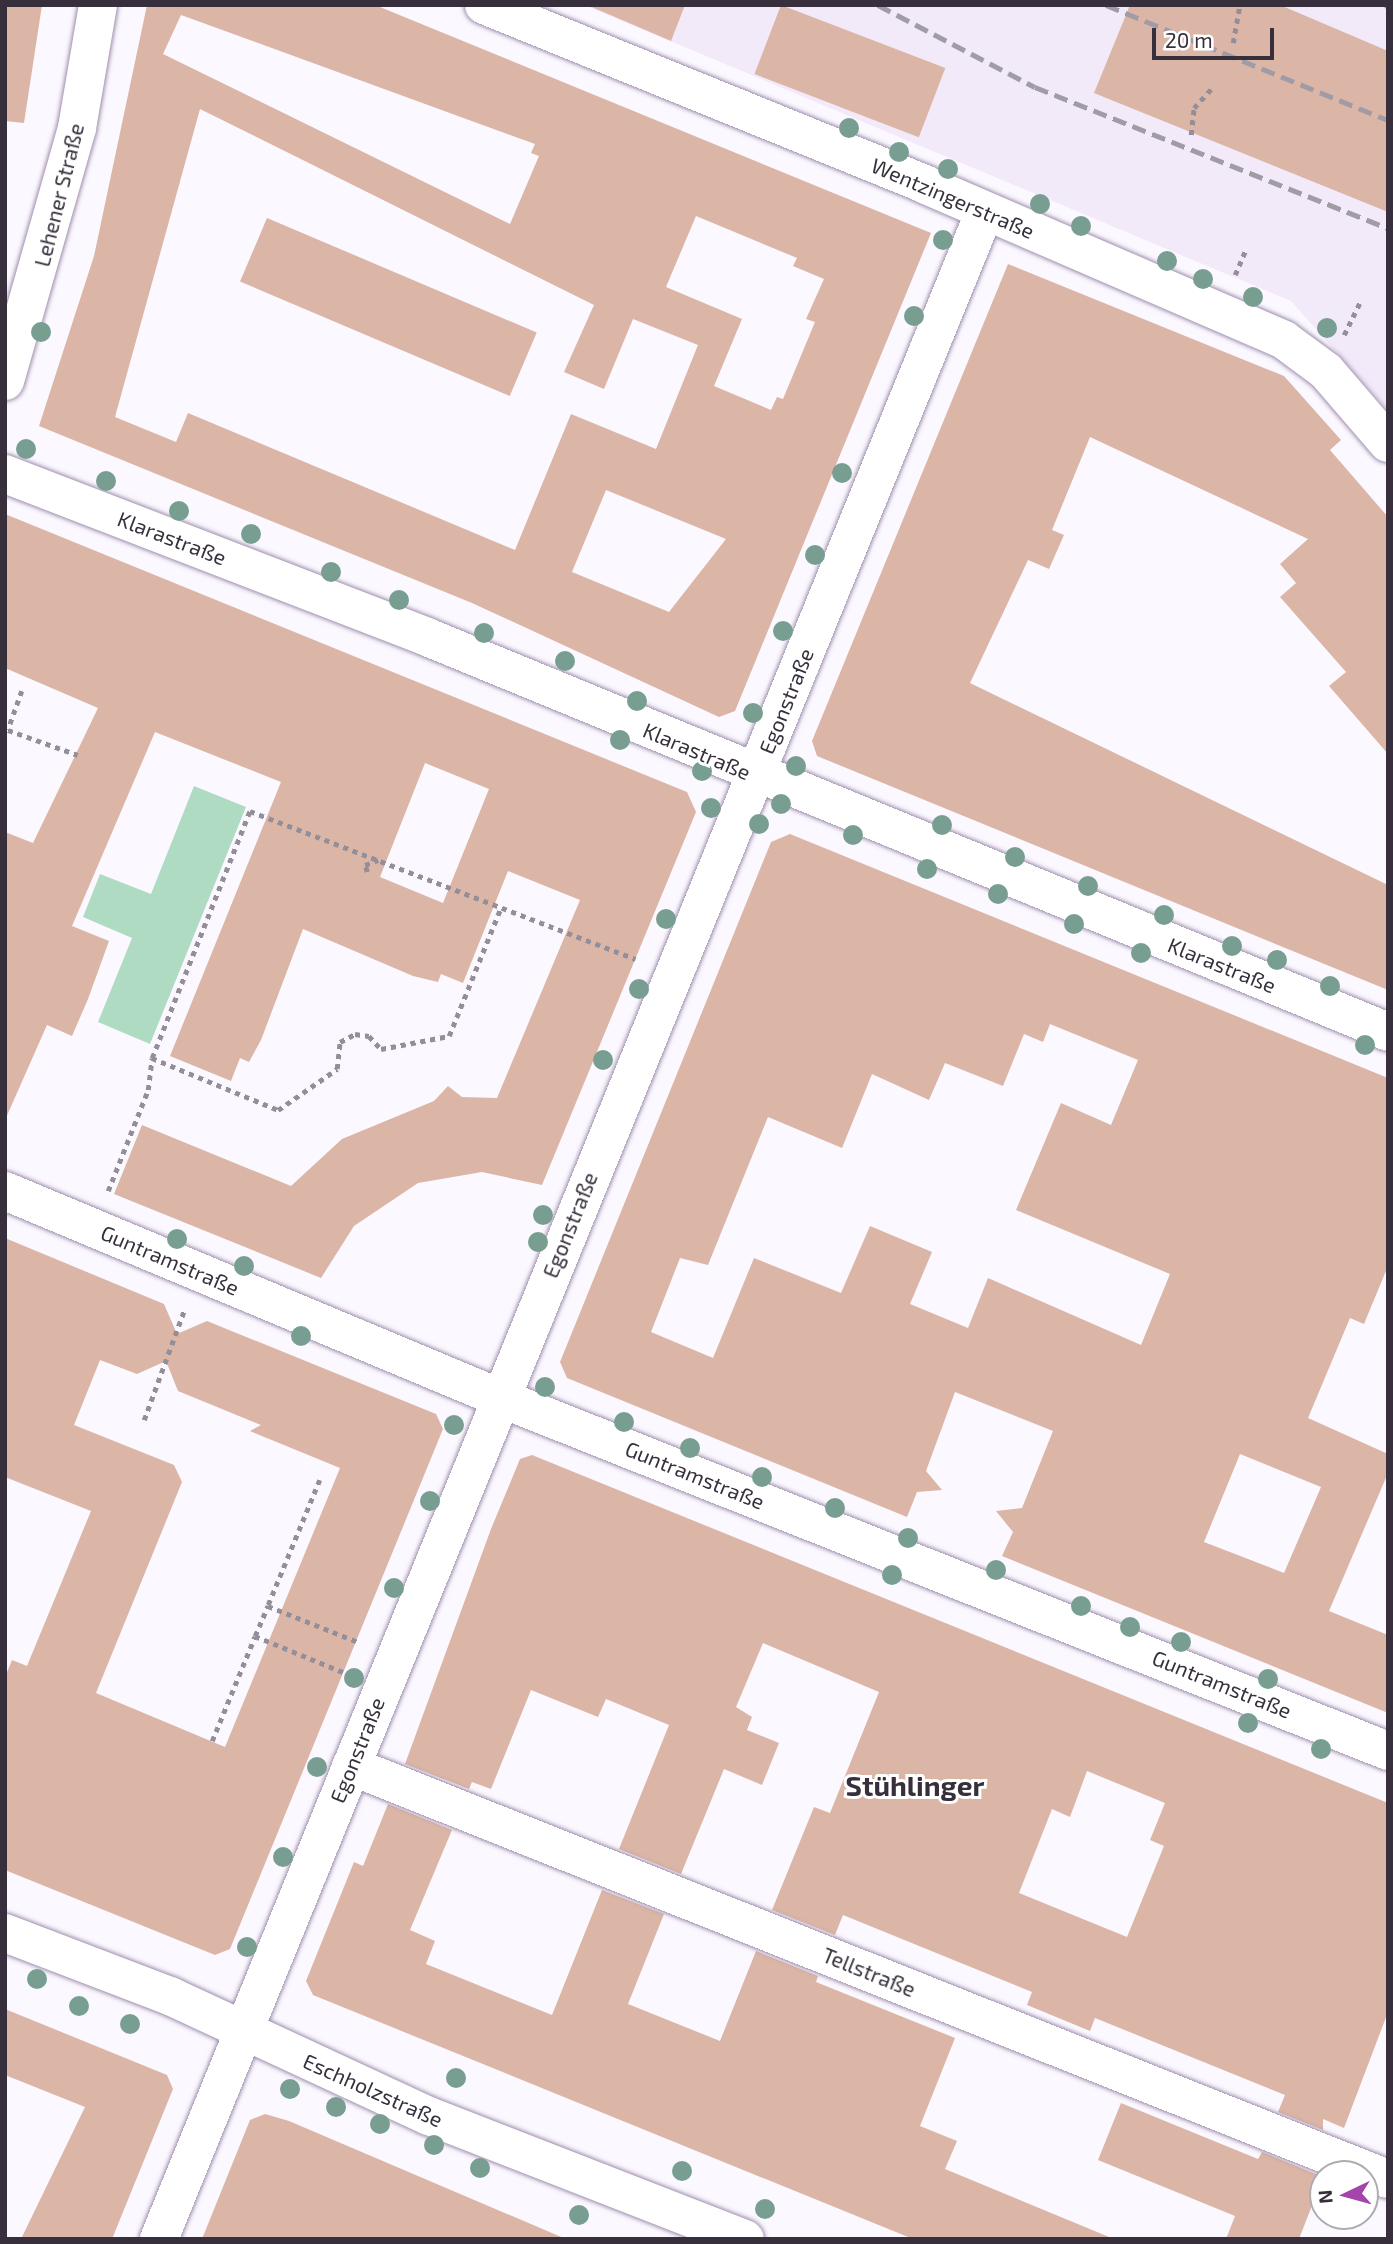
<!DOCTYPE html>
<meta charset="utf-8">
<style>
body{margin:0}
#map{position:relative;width:1393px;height:2244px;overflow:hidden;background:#fcf8ff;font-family:"Exo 2",sans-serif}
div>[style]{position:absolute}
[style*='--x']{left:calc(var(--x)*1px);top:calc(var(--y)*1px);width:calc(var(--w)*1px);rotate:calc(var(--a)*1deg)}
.built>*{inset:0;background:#f2e9f9}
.green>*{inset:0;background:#b0dbc3}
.building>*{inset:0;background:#dbb5a6;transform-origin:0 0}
.path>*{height:4.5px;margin-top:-2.25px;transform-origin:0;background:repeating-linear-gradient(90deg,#948e98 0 5px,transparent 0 10px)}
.roads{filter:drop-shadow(0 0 2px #9f8ead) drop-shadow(0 0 2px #9f8ead)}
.minor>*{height:38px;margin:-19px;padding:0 19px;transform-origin:19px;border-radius:19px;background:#fff}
.major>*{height:38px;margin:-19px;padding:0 19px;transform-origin:19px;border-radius:19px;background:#fff}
.rail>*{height:5px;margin-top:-2.5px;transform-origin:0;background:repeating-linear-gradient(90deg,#a09ba4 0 14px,transparent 0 21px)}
.trees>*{width:20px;height:20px;margin:-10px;border-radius:50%;background:#789e92}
span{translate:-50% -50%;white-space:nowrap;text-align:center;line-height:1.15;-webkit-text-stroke:6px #fff;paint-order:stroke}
.street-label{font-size:21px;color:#37303c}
.district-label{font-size:28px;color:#37303c;font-weight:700}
.frame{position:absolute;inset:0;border:7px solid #37303c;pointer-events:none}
.north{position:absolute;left:1309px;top:2160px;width:70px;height:70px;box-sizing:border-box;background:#fff;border:2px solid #afacb1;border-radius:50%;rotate:265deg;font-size:19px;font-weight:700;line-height:28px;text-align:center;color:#37303c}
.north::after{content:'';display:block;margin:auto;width:24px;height:32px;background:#a444ac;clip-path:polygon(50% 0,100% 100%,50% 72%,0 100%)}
.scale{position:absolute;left:1152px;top:28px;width:122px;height:32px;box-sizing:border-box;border:4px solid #37303c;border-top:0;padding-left:9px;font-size:21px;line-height:24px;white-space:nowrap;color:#37303c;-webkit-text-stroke:5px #fff;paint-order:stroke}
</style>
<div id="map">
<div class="built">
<div style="clip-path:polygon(584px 5px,1388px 5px,1388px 410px,1291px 301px)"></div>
</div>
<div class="green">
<div style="clip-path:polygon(194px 786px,246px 807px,150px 1044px,98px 1022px,132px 938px,83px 917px,100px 874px,151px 894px)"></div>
</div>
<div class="building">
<div style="clip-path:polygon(5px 5px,42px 5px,24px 123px,5px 121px)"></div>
<div style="clip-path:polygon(evenodd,147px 5px,375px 5px,931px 233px,735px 711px,719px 717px,472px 603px,39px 426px,94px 256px,147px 5px,181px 15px,535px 144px,531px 153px,539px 156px,510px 224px,163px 54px,181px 15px,147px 5px,200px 109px,594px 305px,564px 372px,604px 389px,633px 319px,698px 345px,656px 449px,571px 414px,515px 550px,188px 413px,176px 442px,115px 417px,200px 109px,147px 5px,696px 216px,797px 258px,793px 266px,824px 279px,806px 319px,815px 322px,783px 399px,777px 397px,771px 410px,714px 386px,742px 319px,666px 287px,696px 216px,147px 5px,606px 490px,726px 539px,669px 612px,572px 572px,606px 490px)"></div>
<div style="clip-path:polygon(587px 5px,685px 5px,671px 41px)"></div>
<div style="left:781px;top:5px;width:176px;height:74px;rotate:21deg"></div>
<div style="clip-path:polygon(1130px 5px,1280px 5px,1388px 51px,1388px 212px,1094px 93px)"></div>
<div style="left:267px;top:218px;width:293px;height:69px;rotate:23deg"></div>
<div style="clip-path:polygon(1008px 264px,1284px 376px,1341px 440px,1330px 450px,1388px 517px,1388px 754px,1329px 686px,1346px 672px,1280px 597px,1296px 583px,1280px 564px,1308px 539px,1090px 437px,1052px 530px,1064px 535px,1049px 569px,1028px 560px,970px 683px,1388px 885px,1388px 990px,817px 756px,812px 741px)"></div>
<div style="clip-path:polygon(evenodd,5px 514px,687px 792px,696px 812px,542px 1185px,482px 1172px,418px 1183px,354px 1226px,321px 1278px,114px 1194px,142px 1125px,291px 1186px,342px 1139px,434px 1101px,448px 1086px,462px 1097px,497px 1098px,580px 900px,508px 871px,463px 983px,441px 974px,438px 982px,413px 976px,303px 929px,261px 1040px,249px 1062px,240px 1058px,231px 1081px,170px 1056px,281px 782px,155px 732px,72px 926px,109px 941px,88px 999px,72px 1036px,47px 1025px,5px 1120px,5px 832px,33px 843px,98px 708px,5px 668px,5px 514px,425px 763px,489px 789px,443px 903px,380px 877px,425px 763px)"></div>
<div style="clip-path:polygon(evenodd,790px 834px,1388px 1078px,1388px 1266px,1364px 1324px,1350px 1318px,1308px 1418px,1388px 1454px,1388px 1473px,1329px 1611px,1388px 1635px,1388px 1713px,1002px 1556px,1013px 1532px,996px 1511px,1022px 1508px,1053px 1431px,955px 1392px,926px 1471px,942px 1490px,917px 1492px,907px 1517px,567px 1378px,560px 1362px,771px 842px,790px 834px,1050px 1024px,1138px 1060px,1111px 1125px,1061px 1103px,1016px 1210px,1170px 1274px,1141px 1345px,988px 1278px,968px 1328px,910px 1304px,932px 1252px,870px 1226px,841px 1293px,754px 1258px,713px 1358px,651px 1332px,680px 1258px,708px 1265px,768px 1117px,842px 1148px,872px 1074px,929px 1100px,945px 1063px,1003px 1086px,1024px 1034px,1043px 1042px,1050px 1024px,790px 834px,1240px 1454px,1321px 1487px,1284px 1573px,1204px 1542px,1240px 1454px)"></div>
<div style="clip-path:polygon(evenodd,5px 1238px,164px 1304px,177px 1334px,207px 1321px,436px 1414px,443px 1429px,230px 1949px,215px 1955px,5px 1870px,5px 1677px,12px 1660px,27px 1666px,91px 1511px,5px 1477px,5px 1238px,100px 1360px,137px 1374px,166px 1361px,178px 1391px,261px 1425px,250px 1431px,340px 1468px,225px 1747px,96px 1693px,182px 1482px,174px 1465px,74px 1425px,100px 1360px)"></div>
<div style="clip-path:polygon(evenodd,532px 1455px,1388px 1803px,1388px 2012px,1344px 2128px,1323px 2119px,1323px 2130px,1278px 2112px,1285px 2095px,1095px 2018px,1090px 2031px,1027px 2005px,1032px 1992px,843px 1915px,835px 1935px,772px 1910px,814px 1807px,830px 1813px,879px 1692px,763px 1643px,736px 1707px,752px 1717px,747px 1730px,779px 1743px,762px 1785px,724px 1769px,681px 1874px,619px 1849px,669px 1725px,606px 1699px,598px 1717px,531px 1690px,491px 1789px,472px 1782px,469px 1789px,405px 1764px,491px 1529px,520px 1459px,532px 1455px,1087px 1771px,1165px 1803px,1150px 1840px,1164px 1846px,1127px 1937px,1019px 1893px,1052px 1809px,1070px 1817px,1087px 1771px)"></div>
<div style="clip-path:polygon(388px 1804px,452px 1830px,410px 1930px,435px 1941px,426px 1964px,552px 2015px,602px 1890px,664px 1914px,628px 2004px,720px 2041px,756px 1951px,818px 1976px,816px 1982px,955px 2038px,920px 2126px,957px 2141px,945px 2169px,1114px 2239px,913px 2239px,313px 1995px,306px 1981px,354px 1862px,363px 1866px)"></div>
<div style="clip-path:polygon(5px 2009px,167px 2075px,173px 2089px,112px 2239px,21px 2239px,85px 2107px,5px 2075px)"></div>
<div style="clip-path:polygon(1121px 2103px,1258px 2159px,1262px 2152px,1323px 2177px,1299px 2239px,1226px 2239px,1235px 2216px,1098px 2160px)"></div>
<div style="clip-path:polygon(265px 2114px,289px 2121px,566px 2239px,202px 2239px,250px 2120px)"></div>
</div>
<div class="path">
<div style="--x:1233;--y:43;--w:39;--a:-80"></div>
<div style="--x:1191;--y:135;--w:27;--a:-84"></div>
<div style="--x:1194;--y:108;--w:30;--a:-48"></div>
<div style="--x:1235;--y:275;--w:28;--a:-67"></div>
<div style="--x:1344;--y:335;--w:39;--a:-64"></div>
<div style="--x:22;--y:691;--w:41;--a:109.7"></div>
<div style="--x:8;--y:730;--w:74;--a:19.7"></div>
<div style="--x:367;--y:872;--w:7;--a:-106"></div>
<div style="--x:365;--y:865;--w:14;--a:-21"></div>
<div style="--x:152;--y:1058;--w:136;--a:22.4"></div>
<div style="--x:278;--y:1110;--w:72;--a:-34.8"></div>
<div style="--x:337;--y:1069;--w:27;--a:-84"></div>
<div style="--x:340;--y:1042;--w:17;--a:-28"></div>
<div style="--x:355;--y:1034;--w:14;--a:8"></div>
<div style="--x:369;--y:1036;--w:18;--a:47"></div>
<div style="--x:381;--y:1049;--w:69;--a:-10.8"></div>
<div style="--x:449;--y:1036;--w:139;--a:-68"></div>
<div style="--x:108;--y:1191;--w:109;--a:-68.4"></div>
<div style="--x:148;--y:1090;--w:32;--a:-83"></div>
<div style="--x:152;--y:1058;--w:266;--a:-68.4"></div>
<div style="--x:250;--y:811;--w:413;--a:21"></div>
<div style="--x:144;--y:1420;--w:119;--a:-69.9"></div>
<div style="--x:320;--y:1480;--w:136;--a:112.4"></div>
<div style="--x:268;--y:1606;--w:97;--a:21.8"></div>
<div style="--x:255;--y:1636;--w:33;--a:-67"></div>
<div style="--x:212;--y:1741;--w:113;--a:-67.7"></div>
<div style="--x:255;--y:1636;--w:97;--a:22.3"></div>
</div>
<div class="roads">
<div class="minor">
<div style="--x:484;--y:5;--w:475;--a:22.1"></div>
<div style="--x:924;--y:184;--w:392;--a:23.4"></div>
<div style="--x:1284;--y:340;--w:52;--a:36.4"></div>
<div style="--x:1326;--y:371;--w:95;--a:49.3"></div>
<div style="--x:5;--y:381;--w:263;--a:-74.1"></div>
<div style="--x:77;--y:128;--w:125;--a:-80.3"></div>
<div style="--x:5;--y:474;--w:452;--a:21.1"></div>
<div style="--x:427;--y:637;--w:1039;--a:22.34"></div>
<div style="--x:5;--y:1191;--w:537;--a:22.69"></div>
<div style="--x:500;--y:1398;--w:956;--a:21.68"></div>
<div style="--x:351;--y:1766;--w:1116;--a:21.72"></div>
<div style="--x:159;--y:2239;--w:2188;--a:-67.84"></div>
</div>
<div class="major">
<div style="--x:5;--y:1933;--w:177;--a:20.9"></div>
<div style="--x:170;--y:1996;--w:285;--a:24.9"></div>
<div style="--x:429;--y:2116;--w:339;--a:21.3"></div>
</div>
</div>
<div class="rail">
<div style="--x:878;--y:5;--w:177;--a:27.6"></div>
<div style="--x:1035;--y:87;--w:380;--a:21.8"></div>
<div style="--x:1106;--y:5;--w:305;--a:22.2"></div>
<div style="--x:1385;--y:5;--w:3;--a:18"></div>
</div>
<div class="trees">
<div style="left:849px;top:128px"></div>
<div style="left:899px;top:152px"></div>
<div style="left:948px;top:169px"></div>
<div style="left:1040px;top:204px"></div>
<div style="left:1081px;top:226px"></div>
<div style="left:943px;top:240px"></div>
<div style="left:1167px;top:261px"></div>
<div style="left:1203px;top:279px"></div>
<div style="left:1253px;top:297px"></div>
<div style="left:914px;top:316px"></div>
<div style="left:1327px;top:328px"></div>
<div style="left:41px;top:332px"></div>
<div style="left:26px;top:449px"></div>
<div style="left:842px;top:473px"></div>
<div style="left:106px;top:481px"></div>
<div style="left:179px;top:511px"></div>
<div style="left:251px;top:534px"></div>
<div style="left:815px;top:555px"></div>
<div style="left:331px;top:572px"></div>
<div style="left:399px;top:600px"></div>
<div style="left:783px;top:631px"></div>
<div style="left:484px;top:633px"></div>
<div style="left:565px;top:661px"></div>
<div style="left:637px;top:701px"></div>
<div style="left:753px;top:713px"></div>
<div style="left:620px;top:740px"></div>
<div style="left:796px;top:766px"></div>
<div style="left:702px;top:771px"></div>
<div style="left:781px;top:804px"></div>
<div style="left:711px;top:808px"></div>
<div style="left:759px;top:824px"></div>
<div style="left:942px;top:825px"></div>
<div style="left:853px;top:835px"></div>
<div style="left:1015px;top:857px"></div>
<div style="left:927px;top:869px"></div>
<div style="left:1088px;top:886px"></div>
<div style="left:998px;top:894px"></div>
<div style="left:1164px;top:915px"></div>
<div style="left:666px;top:919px"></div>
<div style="left:1074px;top:924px"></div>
<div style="left:1232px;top:946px"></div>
<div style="left:1141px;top:953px"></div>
<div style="left:1277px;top:960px"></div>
<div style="left:1330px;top:986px"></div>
<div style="left:639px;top:989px"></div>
<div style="left:1365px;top:1045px"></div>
<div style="left:603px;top:1060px"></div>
<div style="left:543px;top:1215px"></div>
<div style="left:177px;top:1239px"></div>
<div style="left:538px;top:1242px"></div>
<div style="left:244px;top:1266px"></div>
<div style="left:301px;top:1336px"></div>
<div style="left:545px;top:1387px"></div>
<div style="left:624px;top:1422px"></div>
<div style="left:454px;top:1425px"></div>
<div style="left:690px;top:1448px"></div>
<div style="left:762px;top:1477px"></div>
<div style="left:430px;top:1501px"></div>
<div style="left:835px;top:1508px"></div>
<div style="left:908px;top:1538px"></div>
<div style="left:996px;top:1570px"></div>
<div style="left:892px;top:1575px"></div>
<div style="left:394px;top:1588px"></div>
<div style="left:1081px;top:1606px"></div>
<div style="left:1130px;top:1627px"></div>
<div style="left:1181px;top:1642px"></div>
<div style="left:354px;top:1678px"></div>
<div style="left:1268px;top:1679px"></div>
<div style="left:1248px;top:1723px"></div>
<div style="left:1321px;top:1749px"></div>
<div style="left:317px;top:1767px"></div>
<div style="left:283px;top:1857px"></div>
<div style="left:247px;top:1947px"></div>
<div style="left:37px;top:1979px"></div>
<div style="left:79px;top:2006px"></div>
<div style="left:130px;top:2024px"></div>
<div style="left:456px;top:2078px"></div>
<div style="left:290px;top:2089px"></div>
<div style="left:336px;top:2107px"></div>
<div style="left:380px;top:2124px"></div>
<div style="left:434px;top:2145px"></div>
<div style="left:480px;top:2168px"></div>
<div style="left:682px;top:2171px"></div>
<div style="left:765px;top:2209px"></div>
<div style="left:579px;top:2215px"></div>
</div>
<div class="street-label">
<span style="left:59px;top:195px;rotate:-76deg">Lehener Straße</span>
<span style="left:953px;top:198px;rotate:23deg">Wentzingerstraße</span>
<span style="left:172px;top:538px;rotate:21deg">Klarastraße</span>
<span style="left:786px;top:701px;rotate:-68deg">Egonstraße</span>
<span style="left:697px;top:751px;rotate:23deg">Klarastraße</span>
<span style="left:1222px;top:965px;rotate:22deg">Klarastraße</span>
<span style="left:570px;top:1225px;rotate:-68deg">Egonstraße</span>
<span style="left:170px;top:1260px;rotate:23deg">Guntramstraße</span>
<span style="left:695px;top:1475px;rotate:22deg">Guntramstraße</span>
<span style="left:1222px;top:1684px;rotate:22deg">Guntramstraße</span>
<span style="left:357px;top:1750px;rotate:-68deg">Egonstraße</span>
<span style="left:869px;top:1972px;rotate:22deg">Tellstraße</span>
<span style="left:373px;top:2090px;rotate:24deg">Eschholzstraße</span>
</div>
<div class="district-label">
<span style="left:915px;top:1785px">Stühlinger</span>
</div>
<div class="frame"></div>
<div class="north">N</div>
<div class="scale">20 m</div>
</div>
